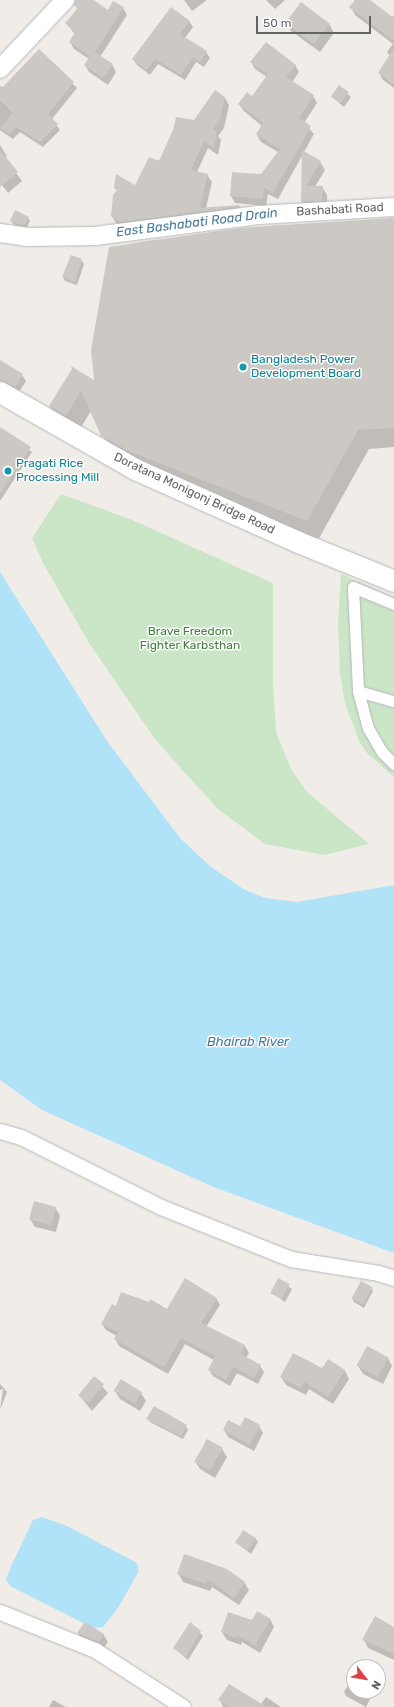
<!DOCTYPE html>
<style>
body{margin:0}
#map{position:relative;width:394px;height:1707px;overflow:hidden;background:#f0ede8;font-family:Rubik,sans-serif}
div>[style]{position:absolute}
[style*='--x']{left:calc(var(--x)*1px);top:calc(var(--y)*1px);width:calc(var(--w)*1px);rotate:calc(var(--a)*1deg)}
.green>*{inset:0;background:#cbe5c7}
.water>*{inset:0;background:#b0e2f8}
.shadow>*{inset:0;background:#0003}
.building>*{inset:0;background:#ccc8c4;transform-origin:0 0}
.roads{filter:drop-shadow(0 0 1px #b5b8bb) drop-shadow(0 0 1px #b5b8bb)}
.pedestrian>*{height:11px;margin:-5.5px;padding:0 5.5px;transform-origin:5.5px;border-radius:5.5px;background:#fff}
.minor>*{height:15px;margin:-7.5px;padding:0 7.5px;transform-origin:7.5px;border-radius:7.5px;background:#fff}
.tertiary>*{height:18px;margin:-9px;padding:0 9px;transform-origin:9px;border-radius:9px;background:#fff}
.secondary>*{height:21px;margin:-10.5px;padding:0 10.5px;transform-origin:10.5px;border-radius:10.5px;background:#fff}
.dots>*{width:11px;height:11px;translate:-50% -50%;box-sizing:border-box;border:2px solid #fff;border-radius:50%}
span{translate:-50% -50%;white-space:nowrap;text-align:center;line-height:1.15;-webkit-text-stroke:3px #fff;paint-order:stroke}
.street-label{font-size:12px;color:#5f6467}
.culture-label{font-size:12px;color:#0d838f}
.left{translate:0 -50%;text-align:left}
.park-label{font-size:12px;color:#41813c}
.water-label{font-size:13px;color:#467999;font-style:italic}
.north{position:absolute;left:346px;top:1659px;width:40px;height:40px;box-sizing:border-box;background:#fff;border:1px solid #bfc1c2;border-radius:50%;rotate:121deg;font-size:11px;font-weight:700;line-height:16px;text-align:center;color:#5f6467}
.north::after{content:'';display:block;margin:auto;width:14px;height:18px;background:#dc424a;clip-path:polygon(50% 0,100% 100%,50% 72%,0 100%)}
.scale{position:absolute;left:256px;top:16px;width:115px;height:18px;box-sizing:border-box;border:2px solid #5f6467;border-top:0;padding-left:5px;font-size:12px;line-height:14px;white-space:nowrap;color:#5f6467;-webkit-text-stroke:3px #fff;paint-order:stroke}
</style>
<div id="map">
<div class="green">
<div style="clip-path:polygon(61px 494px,132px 520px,273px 583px,273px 684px,276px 732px,291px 769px,307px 792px,369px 844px,324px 855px,265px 844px,219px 810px,184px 772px,155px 739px,89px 643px,44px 565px,32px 538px)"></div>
<div style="clip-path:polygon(341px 574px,394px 597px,394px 777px,367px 753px,360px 743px,345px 704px,340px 673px,338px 625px)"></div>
</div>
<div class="water">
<div style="clip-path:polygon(0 572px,107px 741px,180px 838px,211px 867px,245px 890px,266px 898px,297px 902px,394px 885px,394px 1253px,216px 1188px,42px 1110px,0 1080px)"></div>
<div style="clip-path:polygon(42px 1517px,67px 1526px,137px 1563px,139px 1571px,118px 1608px,103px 1627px,93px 1628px,10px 1586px,6px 1579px,14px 1560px,33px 1520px)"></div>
</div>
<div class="shadow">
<div style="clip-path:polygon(84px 0,92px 0,108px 11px,123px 8px,127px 15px,100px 57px,112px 64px,116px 72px,108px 85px,89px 72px,85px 65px,89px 59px,74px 49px,70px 42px,75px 34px,66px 23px)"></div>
<div style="clip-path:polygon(184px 0,207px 0,192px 11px)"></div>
<div style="clip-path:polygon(266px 0,285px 0,275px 9px)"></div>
<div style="clip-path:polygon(356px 0,369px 0,392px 18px,394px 15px,394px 88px,383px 80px,379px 73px,390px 56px,387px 52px,393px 44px,355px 15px,351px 7px)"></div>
<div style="clip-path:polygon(301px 4px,330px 25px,334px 33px,320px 52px,291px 31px,287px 23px)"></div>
<div style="clip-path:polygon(189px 21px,193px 27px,185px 38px,206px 52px,210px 58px,204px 67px,196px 62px,185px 80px,158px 64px,150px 75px,137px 65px,133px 59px)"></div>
<div style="clip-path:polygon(39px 51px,77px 88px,52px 119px,60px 130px,43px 147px,20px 132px,13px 139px,0 130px,0 86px,4px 88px)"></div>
<div style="clip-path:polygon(251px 62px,295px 65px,299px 72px,292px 82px,313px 96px,317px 103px,304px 123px,314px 134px,304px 152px,320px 162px,325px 170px,315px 187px,322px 187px,327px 195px,327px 209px,306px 210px,302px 202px,303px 154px,278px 199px,268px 194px,266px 206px,235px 203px,231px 196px,233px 173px,261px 175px,278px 152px,261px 142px,257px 135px,262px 126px,244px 111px,239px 104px,252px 97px,267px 77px,255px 69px)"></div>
<div style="clip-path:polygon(339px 86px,351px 97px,344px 107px,332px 97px)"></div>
<div style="clip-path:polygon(225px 98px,229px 105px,224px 128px,218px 136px,221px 140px,218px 155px,208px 148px,197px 172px,207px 175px,212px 182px,206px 208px,239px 206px,243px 213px,125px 229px,116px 223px,112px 216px,117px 191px,115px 188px,136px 186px,194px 121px)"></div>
<div style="clip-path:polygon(0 145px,7px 156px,5px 158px,22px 181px,8px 193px,0 182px)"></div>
<div style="clip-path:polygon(28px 218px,30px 221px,26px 229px,14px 225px,11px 221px)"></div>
<div style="clip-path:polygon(394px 219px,394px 447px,369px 449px,318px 540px,113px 455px,91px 411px,77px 434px,61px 425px,50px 406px,95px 382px,110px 248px,147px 241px,272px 226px)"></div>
<div style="clip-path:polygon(81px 260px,84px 264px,77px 285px,65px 281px,63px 277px)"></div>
<div style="clip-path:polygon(0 361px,22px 375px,26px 381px,19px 392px,0 388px)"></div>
<div style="clip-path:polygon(0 428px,32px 452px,0 501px)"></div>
<div style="clip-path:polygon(55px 1207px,60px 1216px,56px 1232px,35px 1227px,30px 1219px)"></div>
<div style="clip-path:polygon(279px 1279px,292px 1289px,285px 1302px,272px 1293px)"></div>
<div style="clip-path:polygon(371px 1288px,373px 1291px,364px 1308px,354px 1302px,352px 1298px)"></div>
<div style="clip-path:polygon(216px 1298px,220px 1305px,206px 1327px,245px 1346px,249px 1353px,246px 1358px,260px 1366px,264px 1372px,258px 1384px,237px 1373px,230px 1386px,213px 1376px,209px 1370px,214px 1360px,185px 1344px,168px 1374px,119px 1346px,115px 1339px,117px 1336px,106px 1330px,102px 1324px,117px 1308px,168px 1310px)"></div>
<div style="clip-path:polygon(367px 1348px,388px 1358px,392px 1366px,383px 1384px,363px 1374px,358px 1366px)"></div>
<div style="clip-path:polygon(328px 1361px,345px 1371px,349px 1379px,333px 1404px,309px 1389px,306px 1395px,286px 1385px,281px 1377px,322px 1370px)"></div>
<div style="clip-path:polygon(94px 1377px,108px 1393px,92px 1411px,79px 1395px)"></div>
<div style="clip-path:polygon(121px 1381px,141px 1393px,146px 1401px,140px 1411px,120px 1399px,115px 1391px)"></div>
<div style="clip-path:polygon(0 1384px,7px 1392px,0 1410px,3px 1389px,0 1390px)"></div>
<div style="clip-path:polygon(148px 1419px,186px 1426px,188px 1430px,183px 1439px,150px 1422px)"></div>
<div style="clip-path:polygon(245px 1419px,259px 1426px,263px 1433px,254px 1451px,228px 1437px,224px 1430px,228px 1421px,241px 1427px)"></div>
<div style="clip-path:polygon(207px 1440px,222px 1449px,227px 1457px,215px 1478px,200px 1469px,195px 1461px)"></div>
<div style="clip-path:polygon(255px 1538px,258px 1542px,251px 1554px,237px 1543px)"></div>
<div style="clip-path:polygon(178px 1573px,244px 1582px,249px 1590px,239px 1605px,212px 1587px,210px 1591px,183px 1582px)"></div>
<div style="clip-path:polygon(270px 1619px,274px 1627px,260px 1653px,242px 1642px,241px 1645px,227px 1640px,222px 1632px,252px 1621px)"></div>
<div style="clip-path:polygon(190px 1623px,203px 1636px,188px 1660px,174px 1648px)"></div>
<div style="clip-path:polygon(394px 1627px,394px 1660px,368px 1648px,364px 1640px)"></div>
<div style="clip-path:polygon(78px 1633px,103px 1634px,108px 1642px,103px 1649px,83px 1641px)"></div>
<div style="clip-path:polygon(350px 1682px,354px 1685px,354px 1691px,369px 1693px,371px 1697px,366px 1707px,346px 1696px,344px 1692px)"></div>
<div style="clip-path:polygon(266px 1697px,281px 1707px,259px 1707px)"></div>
<div style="clip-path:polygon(53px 1700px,66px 1707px,49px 1707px)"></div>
<div style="clip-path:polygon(220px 1700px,251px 1707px,223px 1707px)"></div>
</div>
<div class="building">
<div style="clip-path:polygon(75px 0,94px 0,108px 10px,113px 1px,124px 7px,95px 52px,113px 64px,103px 78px,84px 65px,90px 56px,69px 42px,75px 32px,65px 23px,78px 9px,74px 5px)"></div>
<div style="clip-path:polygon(355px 0,370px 0,394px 18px,394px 41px,349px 7px)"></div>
<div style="left:301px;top:2px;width:36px;height:26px;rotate:37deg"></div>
<div style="clip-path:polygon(171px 7px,190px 21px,180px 34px,207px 51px,200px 62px,193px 57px,181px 75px,155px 59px,146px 70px,132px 59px)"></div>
<div style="clip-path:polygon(266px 42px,296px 65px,286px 77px,314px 95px,299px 118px,311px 126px,273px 193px,264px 187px,263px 199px,230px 196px,232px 172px,261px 174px,280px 149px,256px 134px,263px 123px,238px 104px,247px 92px,252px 96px,268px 74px,250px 62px)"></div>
<div style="clip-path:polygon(394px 48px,394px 85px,378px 73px)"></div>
<div style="clip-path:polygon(39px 49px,74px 82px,48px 114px,58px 124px,40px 142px,16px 127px,10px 134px,0 128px,13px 113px,0 100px,0 90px)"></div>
<div style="left:339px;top:85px;width:12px;height:14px;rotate:35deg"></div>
<div style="clip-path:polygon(215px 90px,225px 97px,220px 120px,213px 129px,217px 132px,214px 148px,204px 141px,191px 170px,208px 174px,200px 208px,239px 205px,239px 207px,120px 222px,111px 216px,113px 195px,117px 190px,114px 188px,116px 174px,135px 185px,149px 157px,159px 161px,173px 130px,176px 117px,194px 120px)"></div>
<div style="clip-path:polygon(0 150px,18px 172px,0 187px)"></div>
<div style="clip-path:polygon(302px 150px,321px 161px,306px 186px,323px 186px,322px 201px,301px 202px)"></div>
<div style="clip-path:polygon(15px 210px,29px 217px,24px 226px,10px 221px)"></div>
<div style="clip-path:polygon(394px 218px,394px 428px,358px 430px,307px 521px,126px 450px,101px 436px,81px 390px,66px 416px,49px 406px,72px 369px,71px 366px,94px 380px,91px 350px,109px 247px,240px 228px)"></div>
<div style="clip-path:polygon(71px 255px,82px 259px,75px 282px,62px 277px)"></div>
<div style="clip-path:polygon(0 360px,23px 374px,15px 387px,0 380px)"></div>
<div style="clip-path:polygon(0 427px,31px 447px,0 494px)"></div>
<div style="left:34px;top:1201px;width:23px;height:19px;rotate:15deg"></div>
<div style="clip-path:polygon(185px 1278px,217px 1298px,201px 1323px,245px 1345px,241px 1354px,261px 1365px,254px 1378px,233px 1367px,226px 1380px,208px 1370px,215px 1356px,181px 1338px,164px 1367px,114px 1339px,118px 1332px,101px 1324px,112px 1304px,116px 1306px,121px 1292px,149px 1302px,150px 1299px,167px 1309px)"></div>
<div style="left:278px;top:1278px;width:13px;height:17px;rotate:27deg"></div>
<div style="left:361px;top:1281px;width:13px;height:20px;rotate:29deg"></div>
<div style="left:367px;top:1346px;width:24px;height:22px;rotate:28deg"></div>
<div style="clip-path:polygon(293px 1353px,322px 1368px,328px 1359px,345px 1370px,328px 1397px,304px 1382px,301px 1388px,280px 1377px)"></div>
<div style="left:94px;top:1376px;width:13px;height:25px;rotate:39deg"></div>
<div style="left:121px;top:1379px;width:25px;height:14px;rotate:32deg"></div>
<div style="clip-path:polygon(154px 1406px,187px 1425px,181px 1436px,146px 1419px)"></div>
<div style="clip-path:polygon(245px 1417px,260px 1425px,250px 1445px,223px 1430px,228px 1420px,240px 1426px)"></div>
<div style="left:207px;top:1439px;width:18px;height:26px;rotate:29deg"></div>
<div style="left:243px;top:1530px;width:15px;height:15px;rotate:32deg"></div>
<div style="clip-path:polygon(184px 1554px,227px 1569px,245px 1582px,234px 1598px,207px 1579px,206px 1584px,177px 1574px)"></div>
<div style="clip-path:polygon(257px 1611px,271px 1619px,255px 1645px,237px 1635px,236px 1638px,221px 1632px,228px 1612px,252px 1620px)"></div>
<div style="clip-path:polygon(375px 1616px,394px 1627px,394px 1654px,362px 1640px)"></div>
<div style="clip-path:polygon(85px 1622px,104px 1634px,99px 1642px,77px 1633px)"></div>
<div style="clip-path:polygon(190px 1622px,201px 1631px,186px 1657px,173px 1648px)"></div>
<div style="clip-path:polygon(229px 1684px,267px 1707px,229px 1707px,218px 1700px)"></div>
</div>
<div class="roads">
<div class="pedestrian">
<div style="--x:394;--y:604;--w:44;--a:-157.5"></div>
<div style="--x:353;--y:587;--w:104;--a:87.2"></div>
<div style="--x:358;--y:691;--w:38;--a:75"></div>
<div style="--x:368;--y:728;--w:28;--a:60"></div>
<div style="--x:382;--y:752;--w:17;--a:45"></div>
<div style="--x:358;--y:691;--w:37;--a:16"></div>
</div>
<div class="minor">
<div style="--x:0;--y:1131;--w:22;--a:16"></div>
<div style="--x:21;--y:1137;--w:157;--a:26.6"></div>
<div style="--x:161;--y:1207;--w:140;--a:21.8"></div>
<div style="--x:291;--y:1259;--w:88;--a:9.1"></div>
<div style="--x:378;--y:1273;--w:17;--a:17"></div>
<div style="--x:0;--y:1612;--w:102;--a:21.8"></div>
<div style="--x:95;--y:1650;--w:105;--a:32.9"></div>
</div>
<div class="tertiary">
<div style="--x:0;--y:69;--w:95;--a:-46.7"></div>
<div style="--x:0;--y:233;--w:27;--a:8"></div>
<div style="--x:27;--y:237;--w:68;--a:-0.8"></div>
<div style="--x:95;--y:236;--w:165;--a:-7.3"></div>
<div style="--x:259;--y:215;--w:135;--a:-3.4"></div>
</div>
<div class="secondary">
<div style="--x:0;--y:392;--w:155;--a:29.7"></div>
<div style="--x:135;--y:469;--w:179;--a:24.1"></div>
<div style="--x:298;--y:542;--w:104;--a:22.1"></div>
</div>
</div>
<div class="dots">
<div style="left:243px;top:367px;background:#0f9aa8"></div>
<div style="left:8px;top:471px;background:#0f9aa8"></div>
</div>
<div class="street-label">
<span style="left:340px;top:210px;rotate:-3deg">Bashabati Road</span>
<span style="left:194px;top:494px;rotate:25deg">Doratana Monigonj Bridge Road</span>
</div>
<div class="culture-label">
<span class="left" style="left:251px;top:367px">Bangladesh Power<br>Development Board</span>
<span class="left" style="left:16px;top:471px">Pragati Rice<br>Processing Mill</span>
</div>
<div class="park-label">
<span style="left:190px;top:639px">Brave Freedom<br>Fighter Karbsthan</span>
</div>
<div class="water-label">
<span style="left:197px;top:223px;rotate:-7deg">East Bashabati Road Drain</span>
<span style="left:248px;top:1042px">Bhairab River</span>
</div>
<div class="north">N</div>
<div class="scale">50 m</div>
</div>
